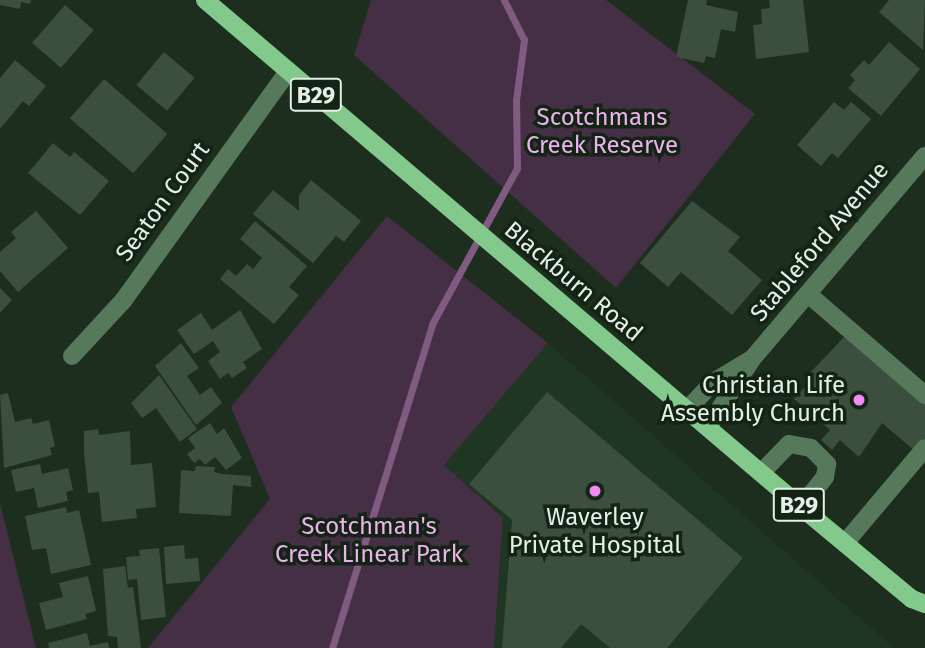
<!DOCTYPE html>
<style>
body{margin:0}
#map{position:relative;width:925px;height:648px;overflow:hidden;background:#1d2e1f;font-family:"Fira Sans",sans-serif}
div>[style]{position:absolute}
[style*='--x']{left:calc(var(--x)*1px);top:calc(var(--y)*1px);width:calc(var(--w)*1px);rotate:calc(var(--a)*1deg)}
.built>*{inset:0;background:#1f3622}
.green>*{inset:0;background:#442f44}
.stream>*{height:7px;margin:-3.5px;padding:0 3.5px;transform-origin:3.5px;border-radius:3.5px;background:#805a80}
.building>*{inset:0;background:#3c4e3e;transform-origin:0 0}
.minor>*{height:18px;margin:-9px;padding:0 9px;transform-origin:9px;border-radius:9px;background:#57795b}
.major>*{height:18px;margin:-9px;padding:0 9px;transform-origin:9px;border-radius:9px;background:#82c98b}
.dots>*{width:19px;height:19px;translate:-50% -50%;box-sizing:border-box;border:4px solid #132415;border-radius:50%}
span{translate:-50% -50%;white-space:nowrap;text-align:center;line-height:1.15;-webkit-text-stroke:7px #132415;paint-order:stroke}
.shield-label span{padding:2px 5px;background:#132415;border:2px solid;border-radius:5px;-webkit-text-stroke-width:0}
.shield-label{font-size:23px;color:#e4efe5;font-weight:700}
.park-label{font-size:24px;color:#edb1ed}
.street-label{font-size:24px;color:#e4efe5}
.poi-label{font-size:24px;color:#e4efe5}
.right{translate:-100% -50%;text-align:right}
</style>
<div id="map">
<div class="built">
<div style="clip-path:polygon(548px 343px,894px 648px,494px 648px,503px 518px,444px 465px)"></div>
</div>
<div class="green">
<div style="clip-path:polygon(371px 0,606px 0,755px 114px,616px 288px,354px 55px)"></div>
<div style="clip-path:polygon(387px 216px,548px 343px,444px 465px,503px 518px,494px 648px,148px 648px,270px 499px,231px 407px)"></div>
<div style="clip-path:polygon(0 503px,36px 648px,0 648px)"></div>
</div>
<div class="stream">
<div style="--x:332;--y:648;--w:339;--a:-72.8"></div>
<div style="--x:432;--y:324;--w:178;--a:-61.4"></div>
<div style="--x:517;--y:168;--w:68;--a:-90.8"></div>
<div style="--x:516;--y:100;--w:61;--a:-82.4"></div>
<div style="--x:524;--y:40;--w:45;--a:-116.6"></div>
</div>
<div class="building">
<div style="clip-path:polygon(0 0,31px 0,30px 4px,21px 2px,20px 9px,0 5px)"></div>
<div style="clip-path:polygon(688px 0,707px 0,706px 5px,738px 12px,735px 32px,721px 29px,715px 58px,706px 56px,704px 63px,676px 57px)"></div>
<div style="clip-path:polygon(769px 0,803px 0,809px 52px,756px 59px,753px 25px,762px 24px,761px 9px,770px 8px)"></div>
<div style="clip-path:polygon(889px 0,925px 0,923px 50px,879px 12px)"></div>
<div style="left:65px;top:5px;width:38px;height:50px;rotate:41deg"></div>
<div style="clip-path:polygon(889px 42px,920px 69px,881px 116px,848px 88px,855px 80px,850px 75px,864px 60px,869px 65px)"></div>
<div style="left:164px;top:52px;width:40px;height:43px;rotate:40deg"></div>
<div style="clip-path:polygon(15px 60px,46px 86px,29px 106px,23px 101px,0 129px,0 78px)"></div>
<div style="left:104px;top:79px;width:84px;height:52px;rotate:41deg"></div>
<div style="clip-path:polygon(834px 102px,844px 110px,851px 102px,871px 119px,838px 158px,832px 153px,821px 166px,797px 145px)"></div>
<div style="clip-path:polygon(53px 143px,70px 157px,74px 152px,109px 181px,80px 215px,28px 173px)"></div>
<div style="clip-path:polygon(311px 180px,361px 221px,344px 242px,336px 236px,313px 263px,253px 214px,273px 190px,299px 211px,299px 195px)"></div>
<div style="clip-path:polygon(692px 201px,740px 237px,728px 251px,762px 280px,732px 315px,681px 272px,668px 287px,640px 263px)"></div>
<div style="clip-path:polygon(36px 211px,68px 248px,18px 292px,0 271px,0 252px,16px 238px,11px 232px)"></div>
<div style="clip-path:polygon(255px 221px,307px 266px,289px 287px,299px 295px,274px 324px,220px 279px,228px 269px,236px 276px,247px 264px,253px 269px,262px 258px,240px 239px)"></div>
<div style="clip-path:polygon(0 288px,12px 300px,0 313px)"></div>
<div style="clip-path:polygon(240px 310px,262px 349px,243px 362px,247px 368px,232px 378px,228px 373px,220px 379px,208px 361px,220px 352px,213px 341px,194px 354px,177px 330px,201px 313px,212px 330px)"></div>
<div style="clip-path:polygon(846px 335px,925px 403px,925px 439px,915px 451px,882px 423px,859px 457px,840px 440px,832px 450px,821px 440px,830px 430px,794px 399px,811px 380px,807px 376px)"></div>
<div style="clip-path:polygon(181px 343px,199px 368px,187px 376px,200px 395px,211px 387px,222px 403px,196px 425px,155px 366px)"></div>
<div style="clip-path:polygon(159px 375px,197px 429px,180px 442px,156px 408px,142px 418px,131px 403px)"></div>
<div style="clip-path:polygon(547px 392px,743px 558px,667px 648px,610px 648px,581px 624px,561px 648px,502px 648px,512px 520px,469px 484px)"></div>
<div style="clip-path:polygon(8px 393px,15px 422px,31px 418px,33px 424px,49px 420px,55px 446px,50px 448px,52px 455px,4px 468px,0 395px)"></div>
<div style="clip-path:polygon(210px 423px,217px 434px,224px 428px,242px 458px,226px 470px,215px 457px,205px 465px,200px 459px,194px 463px,187px 454px,195px 448px,188px 438px)"></div>
<div style="clip-path:polygon(98px 429px,99px 435px,130px 431px,131px 465px,152px 463px,156px 507px,136px 509px,137px 518px,102px 522px,99px 492px,88px 493px,84px 452px,84px 431px)"></div>
<div style="clip-path:polygon(40px 464px,42px 474px,68px 468px,73px 490px,66px 492px,68px 501px,38px 508px,34px 488px,16px 492px,11px 470px)"></div>
<div style="clip-path:polygon(196px 466px,215px 467px,214px 472px,222px 474px,251px 476px,251px 487px,233px 485px,231px 516px,179px 513px,181px 470px,195px 471px)"></div>
<div style="clip-path:polygon(66px 507px,67px 513px,79px 510px,91px 565px,51px 574px,46px 548px,32px 550px,25px 516px)"></div>
<div style="clip-path:polygon(184px 545px,185px 559px,198px 558px,200px 581px,166px 584px,164px 547px)"></div>
<div style="clip-path:polygon(159px 548px,166px 617px,141px 620px,137px 579px,128px 580px,126px 557px,140px 556px,139px 550px)"></div>
<div style="clip-path:polygon(125px 566px,128px 588px,133px 587px,141px 648px,118px 648px,117px 637px,108px 636px,103px 569px)"></div>
<div style="clip-path:polygon(88px 576px,96px 611px,85px 614px,87px 619px,46px 630px,39px 603px,63px 597px,59px 583px)"></div>
<div style="clip-path:polygon(87px 633px,90px 646px,108px 642px,109px 648px,49px 648px,48px 643px)"></div>
</div>
<div class="minor">
<div style="--x:808;--y:294;--w:155;--a:40.8"></div>
<div style="--x:72;--y:356;--w:75;--a:-47.2"></div>
<div style="--x:123;--y:301;--w:283;--a:-54.3"></div>
<div style="--x:688;--y:409;--w:35;--a:-47"></div>
<div style="--x:712;--y:383;--w:44;--a:-31.2"></div>
<div style="--x:708;--y:427;--w:81;--a:-57.1"></div>
<div style="--x:752;--y:359;--w:267;--a:-49.6"></div>
<div style="--x:762;--y:472;--w:39;--a:-46"></div>
<div style="--x:789;--y:444;--w:22;--a:10"></div>
<div style="--x:811;--y:448;--w:23;--a:45"></div>
<div style="--x:827;--y:464;--w:13;--a:99"></div>
<div style="--x:825;--y:477;--w:38;--a:129"></div>
<div style="--x:845;--y:543;--w:124;--a:-49.9"></div>
</div>
<div class="major">
<div style="--x:205;--y:0;--w:782;--a:40.39"></div>
<div style="--x:801;--y:507;--w:144;--a:39.7"></div>
<div style="--x:912;--y:599;--w:14;--a:21"></div>
</div>
<div class="dots">
<div style="left:859px;top:400px;background:#f28af3"></div>
<div style="left:595px;top:491px;background:#f28af3"></div>
</div>
<div class="shield-label">
<span style="left:316px;top:95px">B29</span>
<span style="left:799px;top:505px">B29</span>
</div>
<div class="park-label">
<span style="left:602px;top:132px">Scotchmans<br>Creek Reserve</span>
<span style="left:369px;top:541px">Scotchman's<br>Creek Linear Park</span>
</div>
<div class="street-label">
<span style="left:163px;top:202px;rotate:-54deg">Seaton Court</span>
<span style="left:820px;top:242px;rotate:-50deg">Stableford Avenue</span>
<span style="left:573px;top:282px;rotate:40deg">Blackburn Road</span>
</div>
<div class="poi-label">
<span class="right" style="left:845px;top:400px">Christian Life<br>Assembly Church</span>
<span style="left:595px;top:532px">Waverley<br>Private Hospital</span>
</div>
</div>
